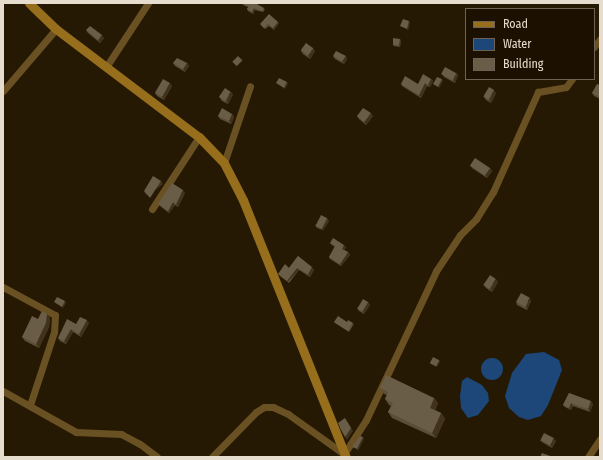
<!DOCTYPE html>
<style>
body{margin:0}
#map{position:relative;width:603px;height:460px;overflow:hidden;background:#261903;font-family:"Fira Sans Condensed",sans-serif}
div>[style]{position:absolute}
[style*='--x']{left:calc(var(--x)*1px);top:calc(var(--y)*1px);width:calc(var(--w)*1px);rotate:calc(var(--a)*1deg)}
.water>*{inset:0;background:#1c4778}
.round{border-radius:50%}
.street>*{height:7px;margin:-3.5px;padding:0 3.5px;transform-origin:3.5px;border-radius:3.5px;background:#6a5123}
.secondary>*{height:9px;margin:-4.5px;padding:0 4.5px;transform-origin:4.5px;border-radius:4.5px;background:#966e1c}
.wall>*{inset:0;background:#5b4e36}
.shaded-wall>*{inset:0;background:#40321b;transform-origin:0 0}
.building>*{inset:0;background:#6a5d47;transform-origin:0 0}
span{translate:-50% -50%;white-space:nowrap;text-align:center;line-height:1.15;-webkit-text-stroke:3px #1c1000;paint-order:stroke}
.frame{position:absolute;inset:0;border:4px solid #e6ddcf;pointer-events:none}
.legend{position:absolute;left:465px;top:8px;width:130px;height:72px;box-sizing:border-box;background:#1c1000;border:1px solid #6d6253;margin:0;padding:5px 7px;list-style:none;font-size:12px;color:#e6ddcf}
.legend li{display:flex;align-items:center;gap:8px;height:20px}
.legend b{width:20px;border:1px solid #6d6253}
</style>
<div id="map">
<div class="water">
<div style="clip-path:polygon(544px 352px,559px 360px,562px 370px,548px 405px,541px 416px,528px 420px,519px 417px,509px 408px,505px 396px,512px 373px,526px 354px)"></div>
<div class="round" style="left:481px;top:358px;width:22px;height:22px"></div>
<div style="clip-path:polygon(467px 377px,482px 385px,488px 393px,489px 401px,478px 415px,468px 418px,461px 408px,460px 396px,462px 381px)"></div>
</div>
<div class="street">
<div style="--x:594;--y:47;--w:10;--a:-53"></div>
<div style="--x:106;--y:67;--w:77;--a:-56.7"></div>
<div style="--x:3;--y:91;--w:82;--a:-49.5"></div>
<div style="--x:224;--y:163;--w:81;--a:-71.3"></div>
<div style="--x:152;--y:209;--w:86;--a:-56.9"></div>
<div style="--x:3;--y:287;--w:59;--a:28.3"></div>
<div style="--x:55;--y:315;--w:17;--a:93"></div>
<div style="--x:54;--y:332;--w:77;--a:108.2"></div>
<div style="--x:3;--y:391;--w:84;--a:29.3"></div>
<div style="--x:76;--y:432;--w:45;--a:2.5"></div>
<div style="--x:121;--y:434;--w:21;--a:28"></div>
<div style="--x:140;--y:444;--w:21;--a:37"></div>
<div style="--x:212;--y:457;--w:63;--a:-45.6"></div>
<div style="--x:256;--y:412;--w:9;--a:-32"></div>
<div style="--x:264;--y:407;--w:9;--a:0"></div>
<div style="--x:273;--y:407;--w:17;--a:25"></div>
<div style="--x:288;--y:414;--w:69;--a:35.5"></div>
<div style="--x:344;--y:454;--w:40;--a:-57.1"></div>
<div style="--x:366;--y:420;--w:165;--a:-64.8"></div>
<div style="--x:436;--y:271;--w:43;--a:-56.3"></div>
<div style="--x:460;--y:235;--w:23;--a:-45"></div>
<div style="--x:476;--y:219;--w:32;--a:-58"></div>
<div style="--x:493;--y:192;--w:110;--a:-65.8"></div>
<div style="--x:538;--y:92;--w:28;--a:-10"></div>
<div style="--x:566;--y:87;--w:10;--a:-53"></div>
<div style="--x:588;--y:457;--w:22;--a:-56"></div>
</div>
<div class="secondary">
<div style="--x:29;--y:3;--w:37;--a:44"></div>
<div style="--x:56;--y:29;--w:179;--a:37.1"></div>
<div style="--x:199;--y:137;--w:36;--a:46"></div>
<div style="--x:224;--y:163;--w:42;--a:62.8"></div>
<div style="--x:243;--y:200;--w:277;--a:68.2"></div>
</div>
<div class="wall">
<div style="clip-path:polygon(242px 4px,265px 9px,263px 12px,255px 10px,253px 14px,248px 11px,247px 9px,248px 7px,243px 5px)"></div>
<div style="clip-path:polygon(279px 23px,274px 30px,269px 26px,265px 29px,261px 25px)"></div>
<div style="clip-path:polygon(86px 30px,104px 38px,100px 43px,88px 33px)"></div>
<div style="clip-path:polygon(401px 40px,400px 47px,394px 46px,393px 45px)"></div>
<div style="clip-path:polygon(301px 51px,315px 51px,310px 59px,303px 54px)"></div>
<div style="clip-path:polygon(333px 56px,347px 59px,344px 64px,335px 59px)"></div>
<div style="clip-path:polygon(173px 63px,187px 63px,189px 66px,185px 72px,175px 66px)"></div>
<div style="clip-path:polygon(456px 73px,458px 75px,455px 83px,444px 77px,442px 74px)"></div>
<div style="clip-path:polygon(431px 79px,433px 81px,430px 87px,427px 86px,421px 98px,402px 86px,401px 84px,418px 84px)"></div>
<div style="clip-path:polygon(600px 85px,600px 99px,594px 96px,592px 93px)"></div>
<div style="clip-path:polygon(172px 86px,164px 100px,157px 96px,155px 93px)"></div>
<div style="clip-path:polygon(496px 93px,491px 103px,486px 100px,484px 97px)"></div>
<div style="clip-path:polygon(233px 94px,228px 104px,222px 101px,220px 98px)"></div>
<div style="clip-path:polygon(232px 114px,234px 117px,231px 124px,220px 119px,218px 116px)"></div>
<div style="clip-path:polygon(357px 116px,373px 116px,366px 125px,359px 119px)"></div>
<div style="clip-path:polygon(470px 165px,490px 168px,492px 171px,487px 178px,472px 168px)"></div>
<div style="clip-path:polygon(185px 193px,178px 207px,175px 205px,169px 213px,160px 206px,158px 204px)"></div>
<div style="clip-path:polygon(329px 221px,323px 230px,317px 228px,315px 225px)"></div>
<div style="clip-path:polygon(330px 243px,346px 247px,344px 250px,348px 252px,350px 255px,341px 266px,330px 259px,329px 257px,335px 247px,332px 245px)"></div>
<div style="clip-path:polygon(298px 256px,314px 270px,310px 277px,299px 270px,289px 283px,280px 276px,278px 274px,289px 268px)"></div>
<div style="clip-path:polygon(498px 282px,492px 292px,486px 288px,484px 285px)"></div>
<div style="clip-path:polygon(531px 301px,527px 310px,517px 305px,516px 302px)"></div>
<div style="clip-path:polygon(368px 302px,370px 305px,364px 314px,359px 311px,357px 308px)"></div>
<div style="clip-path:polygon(47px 314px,50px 318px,49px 327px,39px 348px,25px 341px,22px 337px,38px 319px)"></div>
<div style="clip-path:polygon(334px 322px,354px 324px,349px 332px,335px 323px)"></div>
<div style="clip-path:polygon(89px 323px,81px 337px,73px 332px,66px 344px,60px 341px,58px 338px,76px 324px)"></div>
<div style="clip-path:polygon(380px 388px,434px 398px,438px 403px,435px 410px,441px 413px,445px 419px,436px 438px,392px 418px,388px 412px,391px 406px,389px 405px,385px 399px,387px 395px,384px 394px)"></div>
<div style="clip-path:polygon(569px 393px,593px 404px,590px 412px,573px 406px,571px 410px,565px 407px,563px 405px)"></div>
<div style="clip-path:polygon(540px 440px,556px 441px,552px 448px,542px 442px)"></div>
</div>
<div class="shaded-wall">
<div style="clip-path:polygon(254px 8px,255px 10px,253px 14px,252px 12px)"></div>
<div style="clip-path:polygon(409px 21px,410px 23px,408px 31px,407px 29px)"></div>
<div style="clip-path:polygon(278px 22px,279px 23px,274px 30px,273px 28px)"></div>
<div style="clip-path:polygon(102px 35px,104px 38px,100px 43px,98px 40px)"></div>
<div style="clip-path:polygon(400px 39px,401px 40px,400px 47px,399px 45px)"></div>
<div style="clip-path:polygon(313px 48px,315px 51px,310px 59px,308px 56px)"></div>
<div style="clip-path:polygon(346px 56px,347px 59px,344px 64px,342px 61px)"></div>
<div style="left:242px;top:60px;width:1px;height:8px;rotate:45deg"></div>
<div style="clip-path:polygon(187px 63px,189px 66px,185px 72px,183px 69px)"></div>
<div style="clip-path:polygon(456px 73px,458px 75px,455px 83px,453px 80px)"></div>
<div style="clip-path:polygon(431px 79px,433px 81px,430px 87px,428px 85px)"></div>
<div style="clip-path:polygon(442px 79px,443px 81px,439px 88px,438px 87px)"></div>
<div style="clip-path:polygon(287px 82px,288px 84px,285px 89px,284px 88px)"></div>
<div style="clip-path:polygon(170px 83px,172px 86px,164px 100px,162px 97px)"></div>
<div style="clip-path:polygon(425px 83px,427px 86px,421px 98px,419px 95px)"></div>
<div style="clip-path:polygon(494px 90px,496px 93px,491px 103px,489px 100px)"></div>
<div style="clip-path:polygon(231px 92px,233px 94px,228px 104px,226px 101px)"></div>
<div style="clip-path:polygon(371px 113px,373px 116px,366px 125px,364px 122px)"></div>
<div style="clip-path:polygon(232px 114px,234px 117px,231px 124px,229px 121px)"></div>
<div style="clip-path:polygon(490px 168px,492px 171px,487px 178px,485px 175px)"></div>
<div style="left:161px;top:181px;width:4px;height:20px;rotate:56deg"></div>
<div style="clip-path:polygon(183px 190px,185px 193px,178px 207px,176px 204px)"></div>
<div style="clip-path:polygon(173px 202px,175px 205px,169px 213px,168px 211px)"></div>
<div style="clip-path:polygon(327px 218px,329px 221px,323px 230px,321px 228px)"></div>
<div style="clip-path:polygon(344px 245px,346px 247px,344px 251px,342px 249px)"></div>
<div style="clip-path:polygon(348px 252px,350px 255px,341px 266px,340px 264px)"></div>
<div style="clip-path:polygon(312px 267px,314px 270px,310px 277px,308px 274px)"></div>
<div style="left:297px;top:268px;width:3px;height:16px;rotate:45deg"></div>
<div style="clip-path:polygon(496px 279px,498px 282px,492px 292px,490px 289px)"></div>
<div style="clip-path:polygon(530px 298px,531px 301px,527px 310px,526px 307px)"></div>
<div style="clip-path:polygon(65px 301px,66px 303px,63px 308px,62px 307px)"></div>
<div style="clip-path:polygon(368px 302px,370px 305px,364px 314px,362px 311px)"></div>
<div style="clip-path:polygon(47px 314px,50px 318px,49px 327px,39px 348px,36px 344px)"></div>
<div style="clip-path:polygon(87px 320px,89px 323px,81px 337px,79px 334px)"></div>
<div style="left:353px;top:323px;width:1px;height:9px;rotate:45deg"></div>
<div style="clip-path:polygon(71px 329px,73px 332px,66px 344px,64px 341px)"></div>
<div style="clip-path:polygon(439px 360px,440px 362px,437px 367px,436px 366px)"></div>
<div style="clip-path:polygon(434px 398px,438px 403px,433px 413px,430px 408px)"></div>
<div style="clip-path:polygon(591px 401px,593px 404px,590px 412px,588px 409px)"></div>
<div style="clip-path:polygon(571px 403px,573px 406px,571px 410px,569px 408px)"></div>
<div style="clip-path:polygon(441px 413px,445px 419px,436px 438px,432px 433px)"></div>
<div style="clip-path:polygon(347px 421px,353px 431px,347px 440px,345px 437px)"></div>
<div style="clip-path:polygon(363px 437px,364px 439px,358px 451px,357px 449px)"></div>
<div style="clip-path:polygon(554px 438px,556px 441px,552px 448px,550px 445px)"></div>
</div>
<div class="building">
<div style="clip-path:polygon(242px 3px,255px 3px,264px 8px,262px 11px,254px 8px,252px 12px,247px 9px,249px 6px,242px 4px)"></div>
<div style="clip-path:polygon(269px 14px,278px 22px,273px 28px,268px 24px,264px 28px,260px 24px)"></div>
<div style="clip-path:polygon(403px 19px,409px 21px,407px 29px,400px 26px)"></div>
<div style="clip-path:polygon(90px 26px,102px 35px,98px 40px,86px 30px)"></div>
<div style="clip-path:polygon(393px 38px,400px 39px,399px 45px,393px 45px)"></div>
<div style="left:306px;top:43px;width:9px;height:9px;rotate:36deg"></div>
<div style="clip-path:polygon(336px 51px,346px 56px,342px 61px,333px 56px)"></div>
<div style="left:238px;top:56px;width:6px;height:8px;rotate:45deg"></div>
<div style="clip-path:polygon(177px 58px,187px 63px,183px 69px,173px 63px)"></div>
<div style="left:445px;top:67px;width:13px;height:8px;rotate:29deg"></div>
<div style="clip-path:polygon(423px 74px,431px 79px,428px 85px,425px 83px,419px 95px,401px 84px,405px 76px,418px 84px)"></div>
<div style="clip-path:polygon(437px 77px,442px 79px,438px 87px,433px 84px)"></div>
<div style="clip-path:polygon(279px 78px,287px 82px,284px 88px,276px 83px)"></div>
<div style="left:163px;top:79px;width:8px;height:16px;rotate:30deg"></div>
<div style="clip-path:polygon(597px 84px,600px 85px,600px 97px,592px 93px)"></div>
<div style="left:489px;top:87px;width:6px;height:11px;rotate:31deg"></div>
<div style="left:225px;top:88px;width:7px;height:11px;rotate:34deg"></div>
<div style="clip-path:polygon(222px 108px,232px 114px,229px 121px,218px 116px)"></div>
<div style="clip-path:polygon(363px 108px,371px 113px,364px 122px,357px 116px)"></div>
<div style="left:475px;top:158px;width:18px;height:9px;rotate:34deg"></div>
<div style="clip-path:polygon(153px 176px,161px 181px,150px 198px,144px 191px)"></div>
<div style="clip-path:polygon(172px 183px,183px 190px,176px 204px,173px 202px,168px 211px,158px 204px)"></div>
<div style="left:321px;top:215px;width:7px;height:12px;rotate:27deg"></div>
<div style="clip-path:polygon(333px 238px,344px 245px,342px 249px,348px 252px,340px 264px,329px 257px,335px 246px,330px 243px)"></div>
<div style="clip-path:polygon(298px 256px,312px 267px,308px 274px,297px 268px,287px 281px,278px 274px,285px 264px,289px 268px)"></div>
<div style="left:490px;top:275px;width:7px;height:12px;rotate:34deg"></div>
<div style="left:521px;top:293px;width:10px;height:10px;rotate:29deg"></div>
<div style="clip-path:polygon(57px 297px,65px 301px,62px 307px,54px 302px)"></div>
<div style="left:363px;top:299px;width:6px;height:11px;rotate:31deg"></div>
<div style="clip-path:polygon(42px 311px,47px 314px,46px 323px,36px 344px,22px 337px,32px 316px,38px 319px)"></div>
<div style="clip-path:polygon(338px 316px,347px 322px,348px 320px,353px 323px,348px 331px,334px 322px)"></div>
<div style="clip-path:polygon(80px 317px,87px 320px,79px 334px,71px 329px,64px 341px,58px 338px,67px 319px,76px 324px)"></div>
<div style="left:433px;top:357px;width:7px;height:7px;rotate:27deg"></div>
<div style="clip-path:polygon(386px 375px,434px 398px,430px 408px,441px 413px,432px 433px,388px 412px,393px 403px,385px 399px,388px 392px,380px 388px)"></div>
<div style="clip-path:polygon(569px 393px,591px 401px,588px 409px,571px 403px,569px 408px,563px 405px)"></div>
<div style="clip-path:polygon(345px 418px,351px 428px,345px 437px,341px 430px,338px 423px)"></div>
<div style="left:544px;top:433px;width:11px;height:8px;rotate:27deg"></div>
<div style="clip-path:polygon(360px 436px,363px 437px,357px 449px,352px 447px)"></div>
<div style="clip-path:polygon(542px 453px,553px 457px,540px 457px)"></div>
</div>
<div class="frame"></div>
<ul class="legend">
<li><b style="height:5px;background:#966e1c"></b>Road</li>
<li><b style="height:11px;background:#1c4778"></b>Water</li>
<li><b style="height:11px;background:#6a5d47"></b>Building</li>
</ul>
</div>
